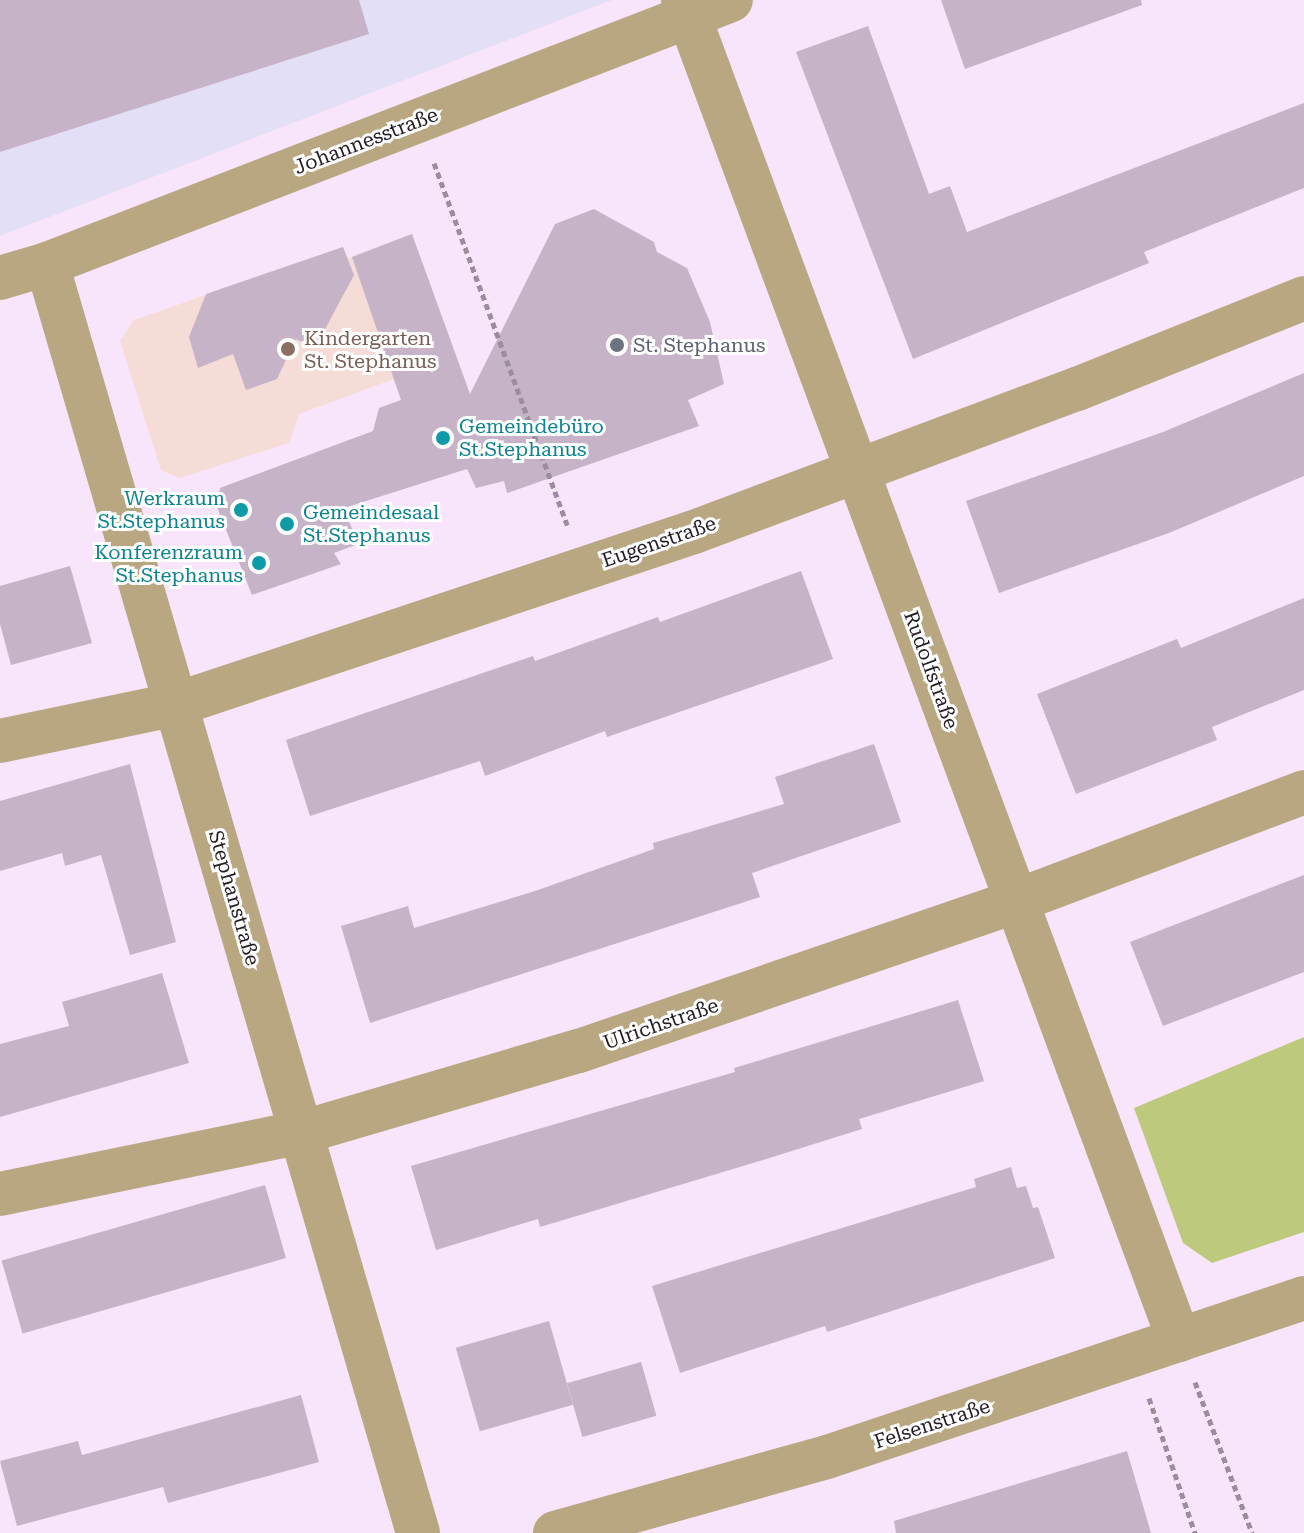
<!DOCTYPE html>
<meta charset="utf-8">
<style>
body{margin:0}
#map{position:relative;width:1304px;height:1533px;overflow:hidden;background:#f9e5fb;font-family:"Roboto Serif",serif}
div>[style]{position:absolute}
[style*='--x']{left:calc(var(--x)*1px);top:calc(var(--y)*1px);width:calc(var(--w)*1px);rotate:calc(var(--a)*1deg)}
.commercial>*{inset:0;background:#e3dff6}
.education>*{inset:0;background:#f6dcd6}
.green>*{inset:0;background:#bdc97d}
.building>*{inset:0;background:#c6b3c8;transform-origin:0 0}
.path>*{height:5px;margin-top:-2.5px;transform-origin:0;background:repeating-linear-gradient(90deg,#9b8d9c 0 6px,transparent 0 10px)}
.street>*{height:44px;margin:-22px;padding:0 22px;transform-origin:22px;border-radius:22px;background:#b9a782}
.dots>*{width:22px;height:22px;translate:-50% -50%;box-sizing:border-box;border:4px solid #fff;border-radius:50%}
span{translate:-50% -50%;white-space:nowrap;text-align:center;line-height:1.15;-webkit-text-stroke:6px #fff;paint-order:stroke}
.street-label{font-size:20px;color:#231c23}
.education-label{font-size:20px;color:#785e54}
.left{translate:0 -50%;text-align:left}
.worship-label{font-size:20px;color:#5b616d}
.culture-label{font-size:20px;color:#0d838f}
.right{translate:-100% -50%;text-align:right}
</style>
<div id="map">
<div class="commercial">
<div style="clip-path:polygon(0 0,612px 0,0 236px)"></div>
</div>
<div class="education">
<div style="clip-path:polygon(411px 234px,456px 356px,299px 414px,289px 443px,180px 478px,161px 470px,120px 341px,134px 320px,343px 247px,348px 258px)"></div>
</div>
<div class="green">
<div style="clip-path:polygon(1304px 1037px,1304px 1232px,1212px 1263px,1183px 1243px,1134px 1108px)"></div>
</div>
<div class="building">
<div style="clip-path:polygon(0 0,359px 0,369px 34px,0 152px)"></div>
<div style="clip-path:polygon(941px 0,1141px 0,1142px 5px,965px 69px)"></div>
<div style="clip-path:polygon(868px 26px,929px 194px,950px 186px,967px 232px,1304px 103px,1304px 188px,1144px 252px,1149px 263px,913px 359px,796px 52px)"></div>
<div style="clip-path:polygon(594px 209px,654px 242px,657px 252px,687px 268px,710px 322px,724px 384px,688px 400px,699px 426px,507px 493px,504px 481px,476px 488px,467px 469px,344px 508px,358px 544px,334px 553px,341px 564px,252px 595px,217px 507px,220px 488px,373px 431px,379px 408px,401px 400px,352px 257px,412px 234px,470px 394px,555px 224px)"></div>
<div style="clip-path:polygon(343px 247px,354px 275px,315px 348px,296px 339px,277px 379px,246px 390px,233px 354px,198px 368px,189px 337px,206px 294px)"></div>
<div style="clip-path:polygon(1304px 373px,1304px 476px,1169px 533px,999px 593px,966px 501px,1163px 432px)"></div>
<div style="clip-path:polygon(70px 566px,92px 643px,11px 665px,0 624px,0 586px)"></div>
<div style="clip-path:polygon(801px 571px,833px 659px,607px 737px,605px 731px,485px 776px,480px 761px,310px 816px,286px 740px,533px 656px,535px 661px,658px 617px,660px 622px)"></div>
<div style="clip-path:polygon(1304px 598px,1304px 690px,1212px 727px,1217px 740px,1076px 794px,1037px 694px,1177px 639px,1181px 648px)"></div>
<div style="clip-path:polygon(874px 744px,901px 822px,752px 873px,760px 897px,370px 1023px,341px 926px,408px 906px,414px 928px,535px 891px,654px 849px,653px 843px,784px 804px,775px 777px)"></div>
<div style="clip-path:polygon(130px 764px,176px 942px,130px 955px,101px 855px,65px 866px,62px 853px,0 871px,0 801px)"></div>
<div style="clip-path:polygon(1304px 875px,1304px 972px,1163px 1026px,1130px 942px)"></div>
<div style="clip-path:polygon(162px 973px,189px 1063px,0 1117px,0 1044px,69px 1026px,62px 1002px)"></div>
<div style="clip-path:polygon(958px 1000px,984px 1081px,859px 1119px,862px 1129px,763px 1160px,540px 1227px,538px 1219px,436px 1250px,411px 1166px,735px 1072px,734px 1068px)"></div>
<div style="clip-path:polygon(1011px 1167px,1017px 1188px,1026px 1186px,1033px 1208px,1038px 1207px,1055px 1258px,827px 1332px,825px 1326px,680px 1373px,652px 1286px,976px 1187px,974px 1179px)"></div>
<div style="left:265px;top:1185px;width:76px;height:274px;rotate:74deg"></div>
<div style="left:549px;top:1321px;width:87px;height:97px;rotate:74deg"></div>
<div style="left:641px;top:1362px;width:56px;height:77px;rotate:74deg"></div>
<div style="clip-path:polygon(301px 1395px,319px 1462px,168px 1503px,163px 1487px,17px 1526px,0 1461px,78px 1441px,82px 1455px)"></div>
<div style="clip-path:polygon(1127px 1451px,1151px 1533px,896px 1533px,894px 1521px)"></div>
</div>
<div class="path">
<div style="--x:434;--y:163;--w:386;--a:69.8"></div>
<div style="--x:1195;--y:1382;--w:161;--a:69.3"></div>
<div style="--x:1149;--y:1398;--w:143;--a:71.2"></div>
</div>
<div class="street">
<div style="--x:683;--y:0;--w:1429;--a:69.69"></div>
<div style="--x:47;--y:264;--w:1322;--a:73.7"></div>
<div style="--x:0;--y:278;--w:49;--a:-16.6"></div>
<div style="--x:47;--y:264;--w:733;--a:-21.1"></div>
<div style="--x:0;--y:741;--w:181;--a:-11.8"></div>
<div style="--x:177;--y:704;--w:545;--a:-18.4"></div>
<div style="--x:694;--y:532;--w:409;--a:-20.5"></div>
<div style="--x:1077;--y:389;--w:245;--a:-21.8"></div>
<div style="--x:0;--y:1194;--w:309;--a:-11.6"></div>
<div style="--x:303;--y:1132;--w:288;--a:-16.4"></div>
<div style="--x:579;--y:1051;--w:462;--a:-18.9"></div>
<div style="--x:1016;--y:901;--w:308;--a:-20.7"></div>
<div style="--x:555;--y:1533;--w:282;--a:-15.6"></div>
<div style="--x:827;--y:1457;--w:503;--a:-18.43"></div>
</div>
<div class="dots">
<div style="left:617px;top:345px;background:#6b7280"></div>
<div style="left:288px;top:349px;background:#8d6e63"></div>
<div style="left:443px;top:438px;background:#0f9aa8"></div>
<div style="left:241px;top:510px;background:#0f9aa8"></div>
<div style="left:287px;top:524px;background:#0f9aa8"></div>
<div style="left:259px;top:563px;background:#0f9aa8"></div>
</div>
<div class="street-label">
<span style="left:366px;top:141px;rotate:-21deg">Johannesstraße</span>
<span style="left:659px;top:542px;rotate:-19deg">Eugenstraße</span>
<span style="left:931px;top:670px;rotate:70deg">Rudolfstraße</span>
<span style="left:234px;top:898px;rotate:74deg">Stephanstraße</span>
<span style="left:661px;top:1024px;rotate:-19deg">Ulrichstraße</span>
<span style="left:932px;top:1424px;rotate:-18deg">Felsenstraße</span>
</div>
<div class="education-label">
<span class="left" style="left:304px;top:350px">Kindergarten<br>St. Stephanus</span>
</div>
<div class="worship-label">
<span class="left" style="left:633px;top:345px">St. Stephanus</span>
</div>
<div class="culture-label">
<span class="left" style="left:459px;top:438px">Gemeindebüro<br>St.Stephanus</span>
<span class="right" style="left:225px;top:510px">Werkraum<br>St.Stephanus</span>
<span class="left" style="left:303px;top:524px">Gemeindesaal<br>St.Stephanus</span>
<span class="right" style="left:243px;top:564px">Konferenzraum<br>St.Stephanus</span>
</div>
</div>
